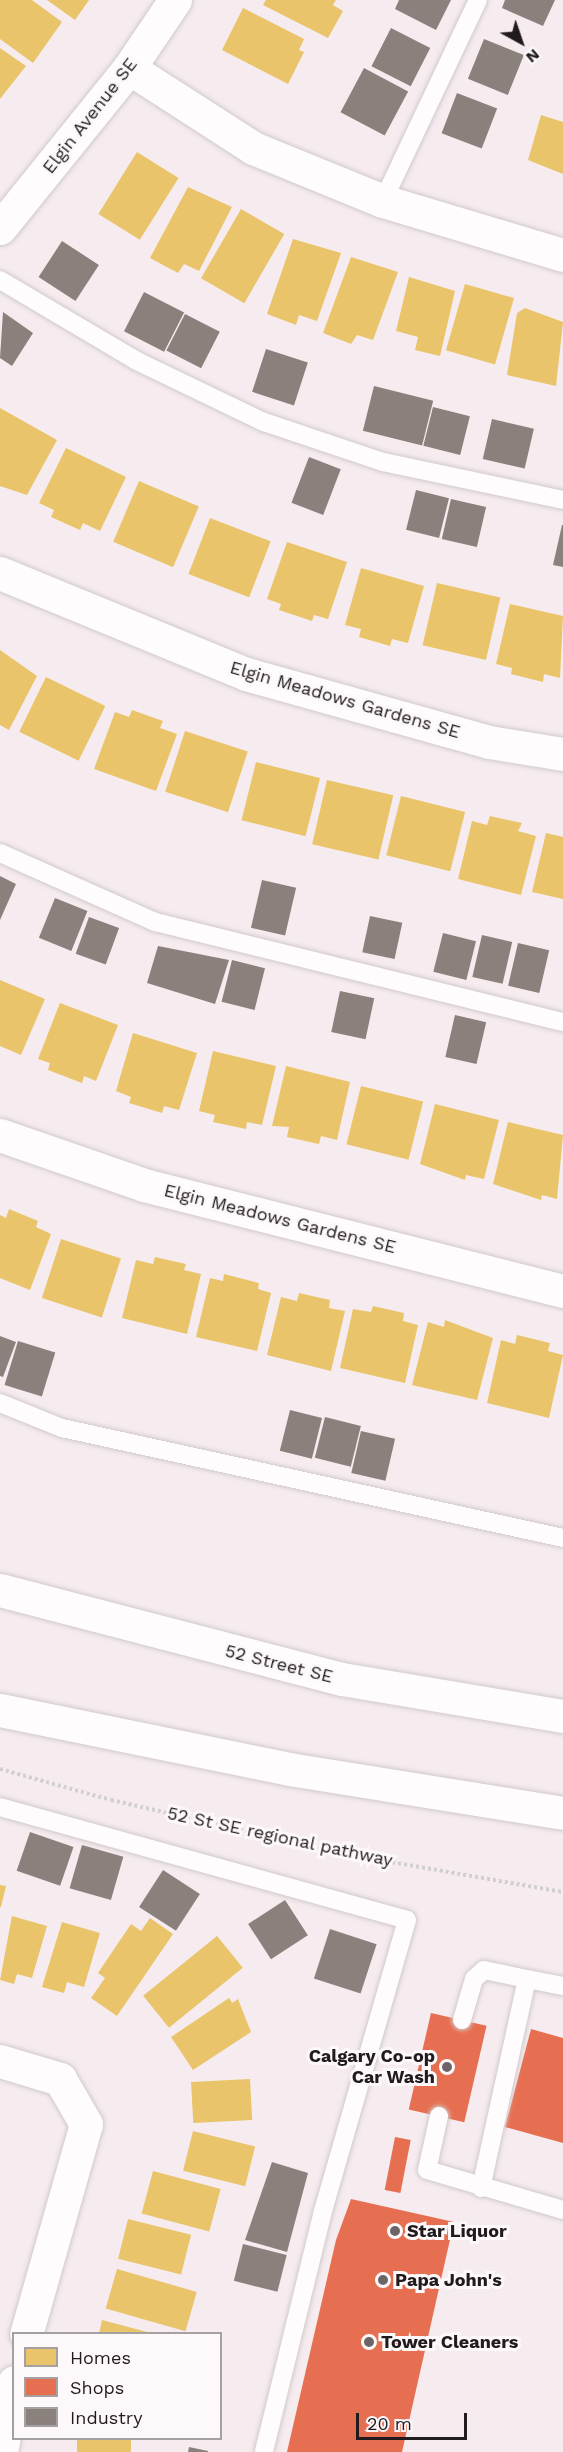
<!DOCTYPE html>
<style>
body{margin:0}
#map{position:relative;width:563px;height:2452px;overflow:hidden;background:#f6ecef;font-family:"Work Sans",sans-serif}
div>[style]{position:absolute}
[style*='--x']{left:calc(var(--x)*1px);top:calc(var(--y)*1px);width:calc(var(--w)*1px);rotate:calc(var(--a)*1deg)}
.homes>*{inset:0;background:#e9c46a;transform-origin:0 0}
.shops>*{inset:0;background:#e76f51;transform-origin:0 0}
.industry>*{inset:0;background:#8a817c;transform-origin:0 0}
.path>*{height:4px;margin-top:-2px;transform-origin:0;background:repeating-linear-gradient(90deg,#d2cfd0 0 3px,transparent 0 6px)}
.roads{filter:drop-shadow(0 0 2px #d1c9cb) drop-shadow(0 0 2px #d1c9cb)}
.lane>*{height:18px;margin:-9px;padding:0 9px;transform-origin:9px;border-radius:9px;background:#fefcfd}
.street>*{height:33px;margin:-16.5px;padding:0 16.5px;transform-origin:16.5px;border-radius:16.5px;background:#fefcfd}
.secondary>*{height:33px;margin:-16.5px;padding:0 16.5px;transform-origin:16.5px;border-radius:16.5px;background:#fefcfd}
.dots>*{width:16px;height:16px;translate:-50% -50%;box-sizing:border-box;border:3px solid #fdf9fb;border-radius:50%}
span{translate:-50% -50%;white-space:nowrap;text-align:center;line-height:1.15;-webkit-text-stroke:6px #fdf9fb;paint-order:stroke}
.street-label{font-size:18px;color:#211b1d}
.poi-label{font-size:18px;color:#211b1d;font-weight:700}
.right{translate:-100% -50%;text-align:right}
.left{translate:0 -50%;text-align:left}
.legend{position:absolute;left:12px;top:2332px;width:210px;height:108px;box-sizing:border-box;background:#fdf9fb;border:2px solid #a5a0a2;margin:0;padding:8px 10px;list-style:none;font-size:18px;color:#211b1d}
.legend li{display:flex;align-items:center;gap:12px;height:30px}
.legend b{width:30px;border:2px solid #a5a0a2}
.north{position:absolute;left:491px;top:12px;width:60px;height:60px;-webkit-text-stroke:4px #fdf9fb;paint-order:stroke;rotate:140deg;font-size:16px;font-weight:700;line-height:24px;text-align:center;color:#211b1d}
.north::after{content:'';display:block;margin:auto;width:21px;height:27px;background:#211b1d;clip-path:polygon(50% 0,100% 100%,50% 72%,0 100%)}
.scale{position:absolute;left:356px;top:2413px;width:111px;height:27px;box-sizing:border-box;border:3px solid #211b1d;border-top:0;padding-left:8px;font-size:18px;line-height:21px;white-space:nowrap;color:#211b1d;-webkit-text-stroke:4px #fdf9fb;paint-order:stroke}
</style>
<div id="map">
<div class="homes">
<div style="clip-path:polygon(0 0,32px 0,62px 22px,33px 63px,0 39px)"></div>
<div style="clip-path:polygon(47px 0,89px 0,75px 20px)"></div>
<div style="clip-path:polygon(266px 0,336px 0,333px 5px,343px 11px,328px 38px,263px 5px)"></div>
<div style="clip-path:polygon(243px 8px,304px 39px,299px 50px,304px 52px,288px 84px,222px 50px)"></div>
<div style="clip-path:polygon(0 48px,26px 66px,0 99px)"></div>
<div style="clip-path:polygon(541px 115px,563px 122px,563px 174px,528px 160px)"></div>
<div style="left:137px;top:152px;width:49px;height:73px;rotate:32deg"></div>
<div style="clip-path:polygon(188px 187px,232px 207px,199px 271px,184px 264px,178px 273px,150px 258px)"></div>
<div style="left:241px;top:209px;width:50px;height:80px;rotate:30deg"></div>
<div style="clip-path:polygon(293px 239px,341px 253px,317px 321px,299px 315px,296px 325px,267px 314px)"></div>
<div style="clip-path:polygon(351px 257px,398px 272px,373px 340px,357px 335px,351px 344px,323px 333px)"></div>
<div style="clip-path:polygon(409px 277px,455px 291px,440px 356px,415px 350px,418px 337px,396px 331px)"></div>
<div style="left:465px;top:284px;width:51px;height:69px;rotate:16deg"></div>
<div style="clip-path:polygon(525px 308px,563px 322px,556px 386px,507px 375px,517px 313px)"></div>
<div style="clip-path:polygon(0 408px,57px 440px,27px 495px,0 486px)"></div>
<div style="clip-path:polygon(66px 448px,126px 477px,100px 531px,83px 523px,80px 530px,51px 517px,54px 510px,39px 503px)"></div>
<div style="left:139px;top:481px;width:65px;height:66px;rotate:23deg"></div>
<div style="left:210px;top:518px;width:65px;height:60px;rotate:21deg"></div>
<div style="clip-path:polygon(287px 542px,347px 562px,328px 619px,314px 615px,312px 621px,279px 610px,281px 604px,267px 599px)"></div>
<div style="clip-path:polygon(361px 568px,424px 586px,408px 643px,392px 639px,390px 646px,359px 637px,361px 629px,345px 625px)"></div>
<div style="left:437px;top:583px;width:65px;height:64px;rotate:13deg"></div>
<div style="clip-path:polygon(510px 604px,563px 616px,560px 678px,544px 674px,543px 682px,511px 674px,512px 668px,496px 664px)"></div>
<div style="clip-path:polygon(0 650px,37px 676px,9px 730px,0 725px)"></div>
<div style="left:46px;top:677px;width:66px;height:61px;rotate:26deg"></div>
<div style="clip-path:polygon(132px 710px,163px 721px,160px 728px,177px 734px,156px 791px,94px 769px,115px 712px,129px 717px)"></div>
<div style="left:185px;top:731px;width:66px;height:64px;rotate:18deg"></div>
<div style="left:256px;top:762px;width:66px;height:60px;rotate:14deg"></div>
<div style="left:327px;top:780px;width:68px;height:66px;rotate:13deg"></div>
<div style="left:401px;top:796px;width:66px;height:61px;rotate:14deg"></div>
<div style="clip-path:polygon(490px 816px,522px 823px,518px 831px,536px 836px,521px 895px,458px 879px,472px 821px,487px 825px)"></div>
<div style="clip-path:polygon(546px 833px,563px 837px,563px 899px,532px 892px)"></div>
<div style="clip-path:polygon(0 980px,45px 999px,21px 1055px,0 1046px)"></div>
<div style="clip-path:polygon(60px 1003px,118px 1025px,96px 1081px,84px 1076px,82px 1083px,48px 1070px,50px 1063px,38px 1059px)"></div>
<div style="clip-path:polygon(133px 1033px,197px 1053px,179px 1110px,164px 1106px,162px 1113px,129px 1103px,131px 1097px,116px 1091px)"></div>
<div style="clip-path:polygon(213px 1051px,276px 1066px,262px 1125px,247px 1122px,246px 1129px,213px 1122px,215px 1115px,199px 1111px)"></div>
<div style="clip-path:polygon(286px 1066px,350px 1082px,337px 1140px,321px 1136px,319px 1144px,287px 1137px,289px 1127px,272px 1126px)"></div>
<div style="left:361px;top:1086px;width:64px;height:60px;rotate:14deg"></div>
<div style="clip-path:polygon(435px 1104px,499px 1120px,484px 1179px,466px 1175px,465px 1180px,420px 1164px)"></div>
<div style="clip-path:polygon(508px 1122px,563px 1135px,557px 1199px,542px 1195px,541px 1200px,493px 1184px)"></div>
<div style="clip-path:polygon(9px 1209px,38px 1221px,36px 1227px,51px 1234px,30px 1290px,0 1278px,0 1215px,6px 1218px)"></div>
<div style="left:61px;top:1239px;width:63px;height:62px;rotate:18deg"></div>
<div style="clip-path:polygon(155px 1257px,186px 1264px,184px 1270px,201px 1274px,187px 1334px,122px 1318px,136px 1260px,153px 1264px)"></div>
<div style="clip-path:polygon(224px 1274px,259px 1283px,258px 1289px,271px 1293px,257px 1351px,196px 1337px,210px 1278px,223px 1281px)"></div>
<div style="clip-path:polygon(299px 1293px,330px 1300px,329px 1308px,345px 1311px,331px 1371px,267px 1355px,281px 1297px,297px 1301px)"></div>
<div style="clip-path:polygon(373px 1306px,404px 1313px,403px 1321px,418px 1325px,405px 1383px,340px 1368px,353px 1309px,371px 1312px)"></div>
<div style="clip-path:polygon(445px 1320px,493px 1338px,477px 1400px,412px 1385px,428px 1322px,444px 1327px)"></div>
<div style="clip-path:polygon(517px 1335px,550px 1343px,548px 1351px,563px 1355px,549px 1418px,487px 1403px,501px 1340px,515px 1344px)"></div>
<div style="clip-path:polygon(0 1885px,6px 1886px,1px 1907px,0 1907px)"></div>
<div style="clip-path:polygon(12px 1916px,47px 1926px,32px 1978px,17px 1974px,14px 1984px,0 1980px)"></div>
<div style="clip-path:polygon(150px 1918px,173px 1934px,117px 2016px,91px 1998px,105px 1978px,98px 1973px,131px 1924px,141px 1931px)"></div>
<div style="clip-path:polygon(62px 1922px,100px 1933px,84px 1987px,67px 1982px,64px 1993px,42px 1987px)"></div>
<div style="left:217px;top:1936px;width:41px;height:95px;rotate:51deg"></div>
<div style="clip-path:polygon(229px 1998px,232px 2003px,238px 1999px,251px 2032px,193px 2070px,171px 2037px)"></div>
<div style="left:250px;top:2079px;width:41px;height:59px;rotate:87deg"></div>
<div style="left:193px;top:2131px;width:64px;height:41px;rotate:14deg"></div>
<div style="left:153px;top:2171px;width:70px;height:44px;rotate:15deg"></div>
<div style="left:128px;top:2219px;width:65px;height:41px;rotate:14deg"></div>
<div style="left:117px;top:2269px;width:83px;height:41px;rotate:16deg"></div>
<div style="clip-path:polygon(102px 2320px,151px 2333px,151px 2334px,99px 2334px)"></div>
<div style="left:77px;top:2438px;width:54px;height:14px"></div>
</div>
<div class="shops">
<div style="left:431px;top:2013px;width:57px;height:99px;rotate:13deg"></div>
<div style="clip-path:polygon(531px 2029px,563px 2038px,563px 2143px,505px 2127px)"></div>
<div style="left:395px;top:2137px;width:16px;height:54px;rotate:11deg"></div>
<div style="clip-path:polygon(351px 2199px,454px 2222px,402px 2452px,287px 2452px,336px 2240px)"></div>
</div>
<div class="industry">
<div style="clip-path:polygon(399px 0,451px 0,436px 30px,395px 9px)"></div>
<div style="clip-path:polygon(505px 0,555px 0,543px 26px,502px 8px)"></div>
<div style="left:391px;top:28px;width:44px;height:43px;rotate:27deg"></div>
<div style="left:484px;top:39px;width:43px;height:43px;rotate:22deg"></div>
<div style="left:364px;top:68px;width:50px;height:50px;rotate:28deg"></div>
<div style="left:457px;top:93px;width:43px;height:43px;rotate:21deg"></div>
<div style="left:62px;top:241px;width:44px;height:43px;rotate:33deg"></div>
<div style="left:144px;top:292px;width:45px;height:44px;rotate:27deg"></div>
<div style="clip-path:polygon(3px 312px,33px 333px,12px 366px,0 358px)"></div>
<div style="left:185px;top:314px;width:39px;height:41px;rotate:27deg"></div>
<div style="left:266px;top:349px;width:44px;height:45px;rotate:18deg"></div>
<div style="left:374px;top:386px;width:61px;height:46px;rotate:14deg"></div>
<div style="left:433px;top:407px;width:38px;height:40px;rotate:14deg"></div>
<div style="left:492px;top:419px;width:43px;height:41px;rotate:13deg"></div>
<div style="left:309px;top:457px;width:34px;height:49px;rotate:21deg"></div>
<div style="left:416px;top:490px;width:34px;height:41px;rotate:14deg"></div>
<div style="left:451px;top:499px;width:36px;height:41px;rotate:13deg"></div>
<div style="clip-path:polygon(562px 525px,563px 525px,563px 567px,553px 565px)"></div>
<div style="clip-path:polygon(0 876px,16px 884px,0 920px)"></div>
<div style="left:262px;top:880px;width:35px;height:49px;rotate:13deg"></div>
<div style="left:55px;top:898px;width:35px;height:43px;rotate:22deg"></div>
<div style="left:370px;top:916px;width:33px;height:37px;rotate:12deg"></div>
<div style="left:89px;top:917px;width:32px;height:39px;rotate:20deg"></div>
<div style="left:443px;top:933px;width:34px;height:40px;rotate:14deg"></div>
<div style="left:482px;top:935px;width:31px;height:43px;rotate:13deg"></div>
<div style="left:518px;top:943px;width:32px;height:44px;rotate:13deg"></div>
<div style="clip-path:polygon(158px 946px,229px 960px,215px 1004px,147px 983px)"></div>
<div style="left:232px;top:960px;width:34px;height:43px;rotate:14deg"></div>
<div style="left:340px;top:991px;width:35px;height:42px;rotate:12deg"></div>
<div style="left:455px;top:1015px;width:32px;height:43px;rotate:13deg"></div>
<div style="clip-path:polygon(0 1336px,16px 1342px,3px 1377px,0 1376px)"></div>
<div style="left:18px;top:1341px;width:39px;height:46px;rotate:17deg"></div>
<div style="left:290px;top:1410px;width:33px;height:42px;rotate:14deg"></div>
<div style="left:325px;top:1417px;width:37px;height:42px;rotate:14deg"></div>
<div style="left:361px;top:1431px;width:35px;height:43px;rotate:13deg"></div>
<div style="left:30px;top:1832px;width:46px;height:41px;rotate:19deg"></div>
<div style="left:82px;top:1845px;width:43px;height:45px;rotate:16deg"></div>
<div style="left:163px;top:1870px;width:44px;height:44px;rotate:33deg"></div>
<div style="left:285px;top:1900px;width:42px;height:44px;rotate:57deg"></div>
<div style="left:330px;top:1929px;width:49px;height:52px;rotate:18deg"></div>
<div style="clip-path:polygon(272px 2162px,308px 2173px,287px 2252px,245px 2240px)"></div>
<div style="left:243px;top:2244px;width:45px;height:38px;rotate:14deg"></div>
<div style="clip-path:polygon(189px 2447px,208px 2451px,208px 2452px,188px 2452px)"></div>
</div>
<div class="path">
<div style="--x:0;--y:1769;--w:115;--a:15.6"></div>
<div style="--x:111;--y:1800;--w:246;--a:12.9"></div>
<div style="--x:351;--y:1855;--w:215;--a:9.9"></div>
</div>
<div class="roads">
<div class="lane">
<div style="--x:383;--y:201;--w:222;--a:-64.7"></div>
<div style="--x:0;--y:280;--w:159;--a:30.6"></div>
<div style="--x:137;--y:361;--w:141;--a:25.7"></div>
<div style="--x:264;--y:422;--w:126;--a:18.6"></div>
<div style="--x:383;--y:462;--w:184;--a:11.9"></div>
<div style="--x:0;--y:853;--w:170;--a:24"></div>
<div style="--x:155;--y:922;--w:420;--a:13.8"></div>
<div style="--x:0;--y:1403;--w:67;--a:22"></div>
<div style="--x:62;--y:1428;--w:513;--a:12.38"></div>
<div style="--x:0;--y:1807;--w:422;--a:15.5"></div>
<div style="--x:407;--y:1920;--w:303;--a:106.1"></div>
<div style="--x:323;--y:2211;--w:248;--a:103.8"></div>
<div style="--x:462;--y:2020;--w:43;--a:-73.7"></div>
<div style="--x:474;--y:1979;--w:13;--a:-42"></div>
<div style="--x:484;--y:1970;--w:44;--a:11.8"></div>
<div style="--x:439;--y:2116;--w:55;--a:102.5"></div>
<div style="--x:427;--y:2170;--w:142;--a:16.4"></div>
<div style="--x:481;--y:2188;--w:214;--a:-77.6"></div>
<div style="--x:527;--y:1979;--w:37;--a:11"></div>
</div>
<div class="street">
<div style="--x:129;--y:68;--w:148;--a:32.8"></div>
<div style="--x:253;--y:148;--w:140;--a:22.2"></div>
<div style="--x:383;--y:201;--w:188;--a:16.7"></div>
<div style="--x:0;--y:228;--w:206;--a:-51.1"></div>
<div style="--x:129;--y:68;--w:82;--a:-55.9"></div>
<div style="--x:0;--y:573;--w:266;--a:22.3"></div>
<div style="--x:246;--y:674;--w:252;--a:15.6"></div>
<div style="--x:489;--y:742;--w:75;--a:9.2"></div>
<div style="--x:0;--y:1135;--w:152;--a:19.1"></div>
<div style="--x:144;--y:1185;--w:432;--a:14.2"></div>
<div style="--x:0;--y:2061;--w:63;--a:16.7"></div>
<div style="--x:60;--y:2079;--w:52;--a:60"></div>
<div style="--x:86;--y:2124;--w:218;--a:105.9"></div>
<div style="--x:1;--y:2452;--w:71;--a:-79.5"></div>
</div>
<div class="secondary">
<div style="--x:0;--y:1590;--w:353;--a:14.6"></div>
<div style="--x:342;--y:1679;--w:224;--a:9.5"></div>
<div style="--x:0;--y:1710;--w:295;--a:11.5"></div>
<div style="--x:289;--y:1769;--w:278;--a:9.1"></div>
</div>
</div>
<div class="dots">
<div style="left:447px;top:2067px;background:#6c6466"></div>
<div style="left:395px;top:2231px;background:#6c6466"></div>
<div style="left:383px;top:2280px;background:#6c6466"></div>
<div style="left:369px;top:2342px;background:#6c6466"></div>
</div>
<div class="street-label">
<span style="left:90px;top:116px;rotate:-52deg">Elgin Avenue SE</span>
<span style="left:345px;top:700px;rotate:16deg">Elgin Meadows Gardens SE</span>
<span style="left:280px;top:1219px;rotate:14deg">Elgin Meadows Gardens SE</span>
<span style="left:279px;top:1664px;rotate:14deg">52 Street SE</span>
<span style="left:280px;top:1837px;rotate:12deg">52 St SE regional pathway</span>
</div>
<div class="poi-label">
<span class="right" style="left:435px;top:2067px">Calgary Co-op<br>Car Wash</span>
<span class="left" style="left:407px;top:2231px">Star Liquor</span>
<span class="left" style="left:395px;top:2280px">Papa John's</span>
<span class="left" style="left:381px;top:2342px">Tower Cleaners</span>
</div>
<ul class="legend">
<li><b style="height:16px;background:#e9c46a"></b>Homes</li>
<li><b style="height:16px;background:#e76f51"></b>Shops</li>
<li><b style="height:16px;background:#8a817c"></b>Industry</li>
</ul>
<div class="north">N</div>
<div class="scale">20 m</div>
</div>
